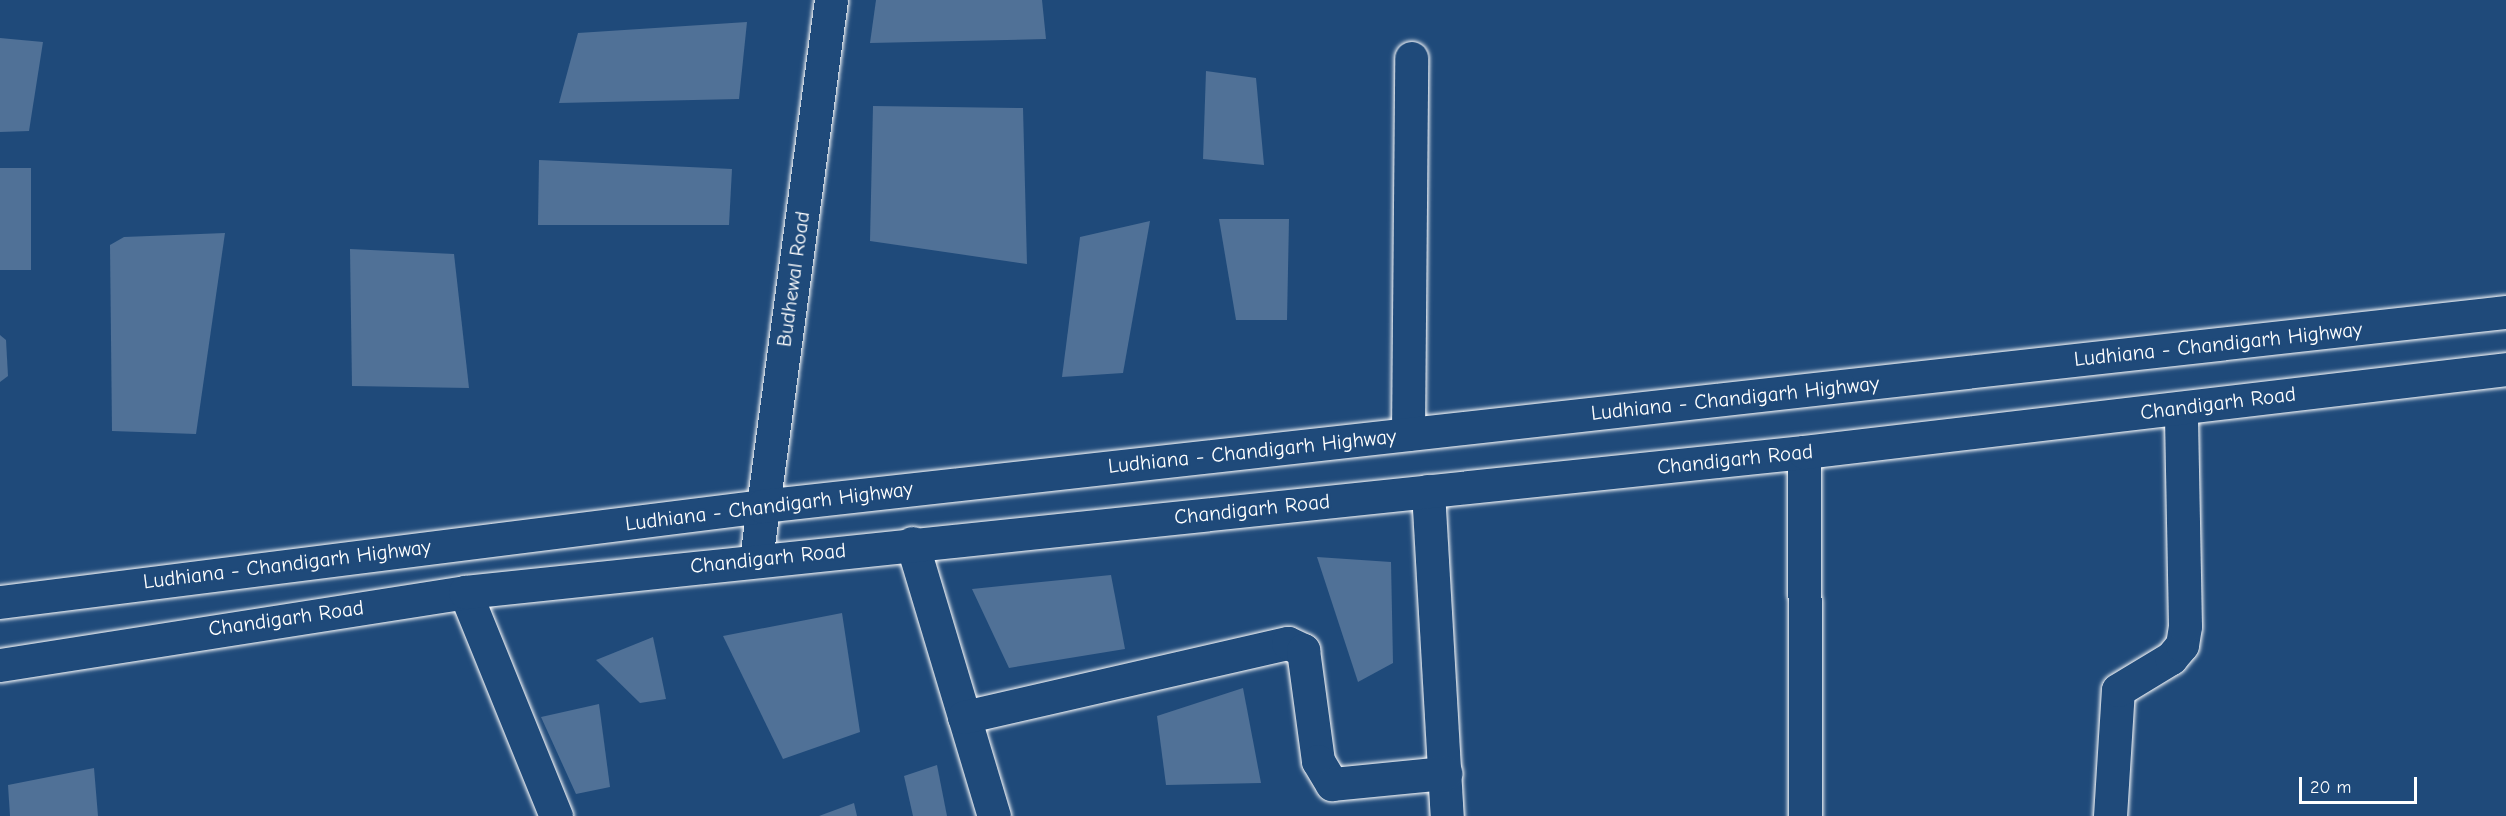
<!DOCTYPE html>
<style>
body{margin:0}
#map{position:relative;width:2506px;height:816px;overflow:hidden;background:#1f4a7a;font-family:"Comic Neue",sans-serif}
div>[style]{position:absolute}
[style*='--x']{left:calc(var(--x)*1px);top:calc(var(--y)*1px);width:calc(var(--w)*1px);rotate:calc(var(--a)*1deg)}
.building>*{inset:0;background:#507197;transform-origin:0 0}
.roads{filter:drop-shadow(0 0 2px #fff) drop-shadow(0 0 2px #fff)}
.street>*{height:33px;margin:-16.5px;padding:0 16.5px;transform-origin:16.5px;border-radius:16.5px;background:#1f4a7a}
.secondary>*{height:33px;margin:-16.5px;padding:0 16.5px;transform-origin:16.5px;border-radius:16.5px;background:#1f4a7a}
.primary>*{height:33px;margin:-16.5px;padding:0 16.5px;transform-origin:16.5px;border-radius:16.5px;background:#1f4a7a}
span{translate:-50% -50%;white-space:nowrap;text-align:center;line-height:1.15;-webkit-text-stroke:5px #1f4a7a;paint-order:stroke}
.street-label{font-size:21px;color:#fff}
.scale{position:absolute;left:2299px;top:777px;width:118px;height:27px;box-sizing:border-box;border:3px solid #fff;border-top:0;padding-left:8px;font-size:18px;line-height:21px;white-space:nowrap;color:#fff;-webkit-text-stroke:4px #1f4a7a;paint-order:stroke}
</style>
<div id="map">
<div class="building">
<div style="clip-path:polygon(876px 0,1042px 0,1046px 39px,870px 43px)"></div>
<div style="clip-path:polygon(747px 22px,739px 99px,559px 103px,578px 33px)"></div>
<div style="clip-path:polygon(0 38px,43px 42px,29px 131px,0 132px)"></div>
<div style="clip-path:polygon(1206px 71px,1256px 78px,1264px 165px,1203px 159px)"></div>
<div style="clip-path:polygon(873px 106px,1023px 108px,1027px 264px,870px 241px)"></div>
<div style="clip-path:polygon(539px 160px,732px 169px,729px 225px,538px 225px)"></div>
<div style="left:0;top:168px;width:31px;height:102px"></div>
<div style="clip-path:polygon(1219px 219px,1289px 219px,1287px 320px,1236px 320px)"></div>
<div style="clip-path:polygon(1150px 221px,1123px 373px,1062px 377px,1080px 237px)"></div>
<div style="clip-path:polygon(225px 233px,196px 434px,112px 431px,110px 245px,124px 237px)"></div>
<div style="clip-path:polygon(350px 249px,454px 254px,469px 388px,352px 386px)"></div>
<div style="clip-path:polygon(0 335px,6px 340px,8px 376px,0 382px)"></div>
<div style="clip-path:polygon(1317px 557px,1391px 562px,1393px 663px,1358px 682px)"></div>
<div style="clip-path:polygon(1111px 575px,1125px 649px,1009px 668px,972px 589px)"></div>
<div style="clip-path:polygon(842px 613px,860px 732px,783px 759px,723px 636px)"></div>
<div style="clip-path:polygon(653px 637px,666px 699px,640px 703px,596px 660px)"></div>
<div style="clip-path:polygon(1243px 688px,1261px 783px,1166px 785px,1157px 716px)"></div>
<div style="clip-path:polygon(599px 704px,610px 787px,576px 794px,541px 717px)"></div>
<div style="clip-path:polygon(937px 765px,947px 816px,913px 816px,904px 776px)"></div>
<div style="clip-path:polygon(94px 768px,98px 816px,10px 816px,8px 785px)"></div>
<div style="clip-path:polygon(854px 803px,857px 816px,819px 816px)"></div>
</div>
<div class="roads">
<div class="street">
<div style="--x:1408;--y:434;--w:376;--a:-89.5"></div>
<div style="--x:1804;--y:452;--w:364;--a:89.8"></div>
<div style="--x:1428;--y:491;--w:326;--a:86.7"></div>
<div style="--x:912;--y:543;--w:285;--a:73.3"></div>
<div style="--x:465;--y:592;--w:242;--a:67.9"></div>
<div style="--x:964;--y:717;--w:332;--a:-12.9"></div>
<div style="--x:1288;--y:643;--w:17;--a:25"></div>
<div style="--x:1303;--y:650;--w:112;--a:82.3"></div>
<div style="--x:1318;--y:761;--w:27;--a:59"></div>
<div style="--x:1332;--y:784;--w:114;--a:-5.6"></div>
<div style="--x:2110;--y:816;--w:126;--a:-86.4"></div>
<div style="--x:2118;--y:690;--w:62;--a:-31.1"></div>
<div style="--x:2171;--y:658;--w:17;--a:-50"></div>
<div style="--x:2182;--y:645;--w:19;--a:-81"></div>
<div style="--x:2185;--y:626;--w:218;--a:-91.1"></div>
</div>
<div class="secondary">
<div style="--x:756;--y:559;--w:564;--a:-82.36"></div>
</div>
<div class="primary">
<div style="--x:0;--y:602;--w:768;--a:-7.18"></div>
<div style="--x:762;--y:506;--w:1755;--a:-6.35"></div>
<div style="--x:0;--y:665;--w:471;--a:-8.9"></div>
<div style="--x:465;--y:592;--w:1346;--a:-5.97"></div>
<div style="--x:1804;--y:452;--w:707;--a:-6.74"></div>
</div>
</div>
<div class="street-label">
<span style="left:793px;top:279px;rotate:-82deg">Budhewal Road</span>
<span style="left:2218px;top:344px;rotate:-6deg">Ludhiana - Chandigarh Highway</span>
<span style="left:1735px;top:398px;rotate:-6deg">Ludhiana - Chandigarh Highway</span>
<span style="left:2218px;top:403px;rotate:-7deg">Chandigarh Road</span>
<span style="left:1252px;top:451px;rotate:-6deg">Ludhiana - Chandigarh Highway</span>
<span style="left:1735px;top:459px;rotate:-6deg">Chandigarh Road</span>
<span style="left:769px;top:506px;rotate:-7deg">Ludhiana - Chandigarh Highway</span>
<span style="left:1252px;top:509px;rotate:-6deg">Chandigarh Road</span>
<span style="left:768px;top:558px;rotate:-6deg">Chandigarh Road</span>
<span style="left:287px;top:564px;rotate:-7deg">Ludhiana - Chandigarh Highway</span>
<span style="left:286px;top:618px;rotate:-8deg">Chandigarh Road</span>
</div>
<div class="scale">20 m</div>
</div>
